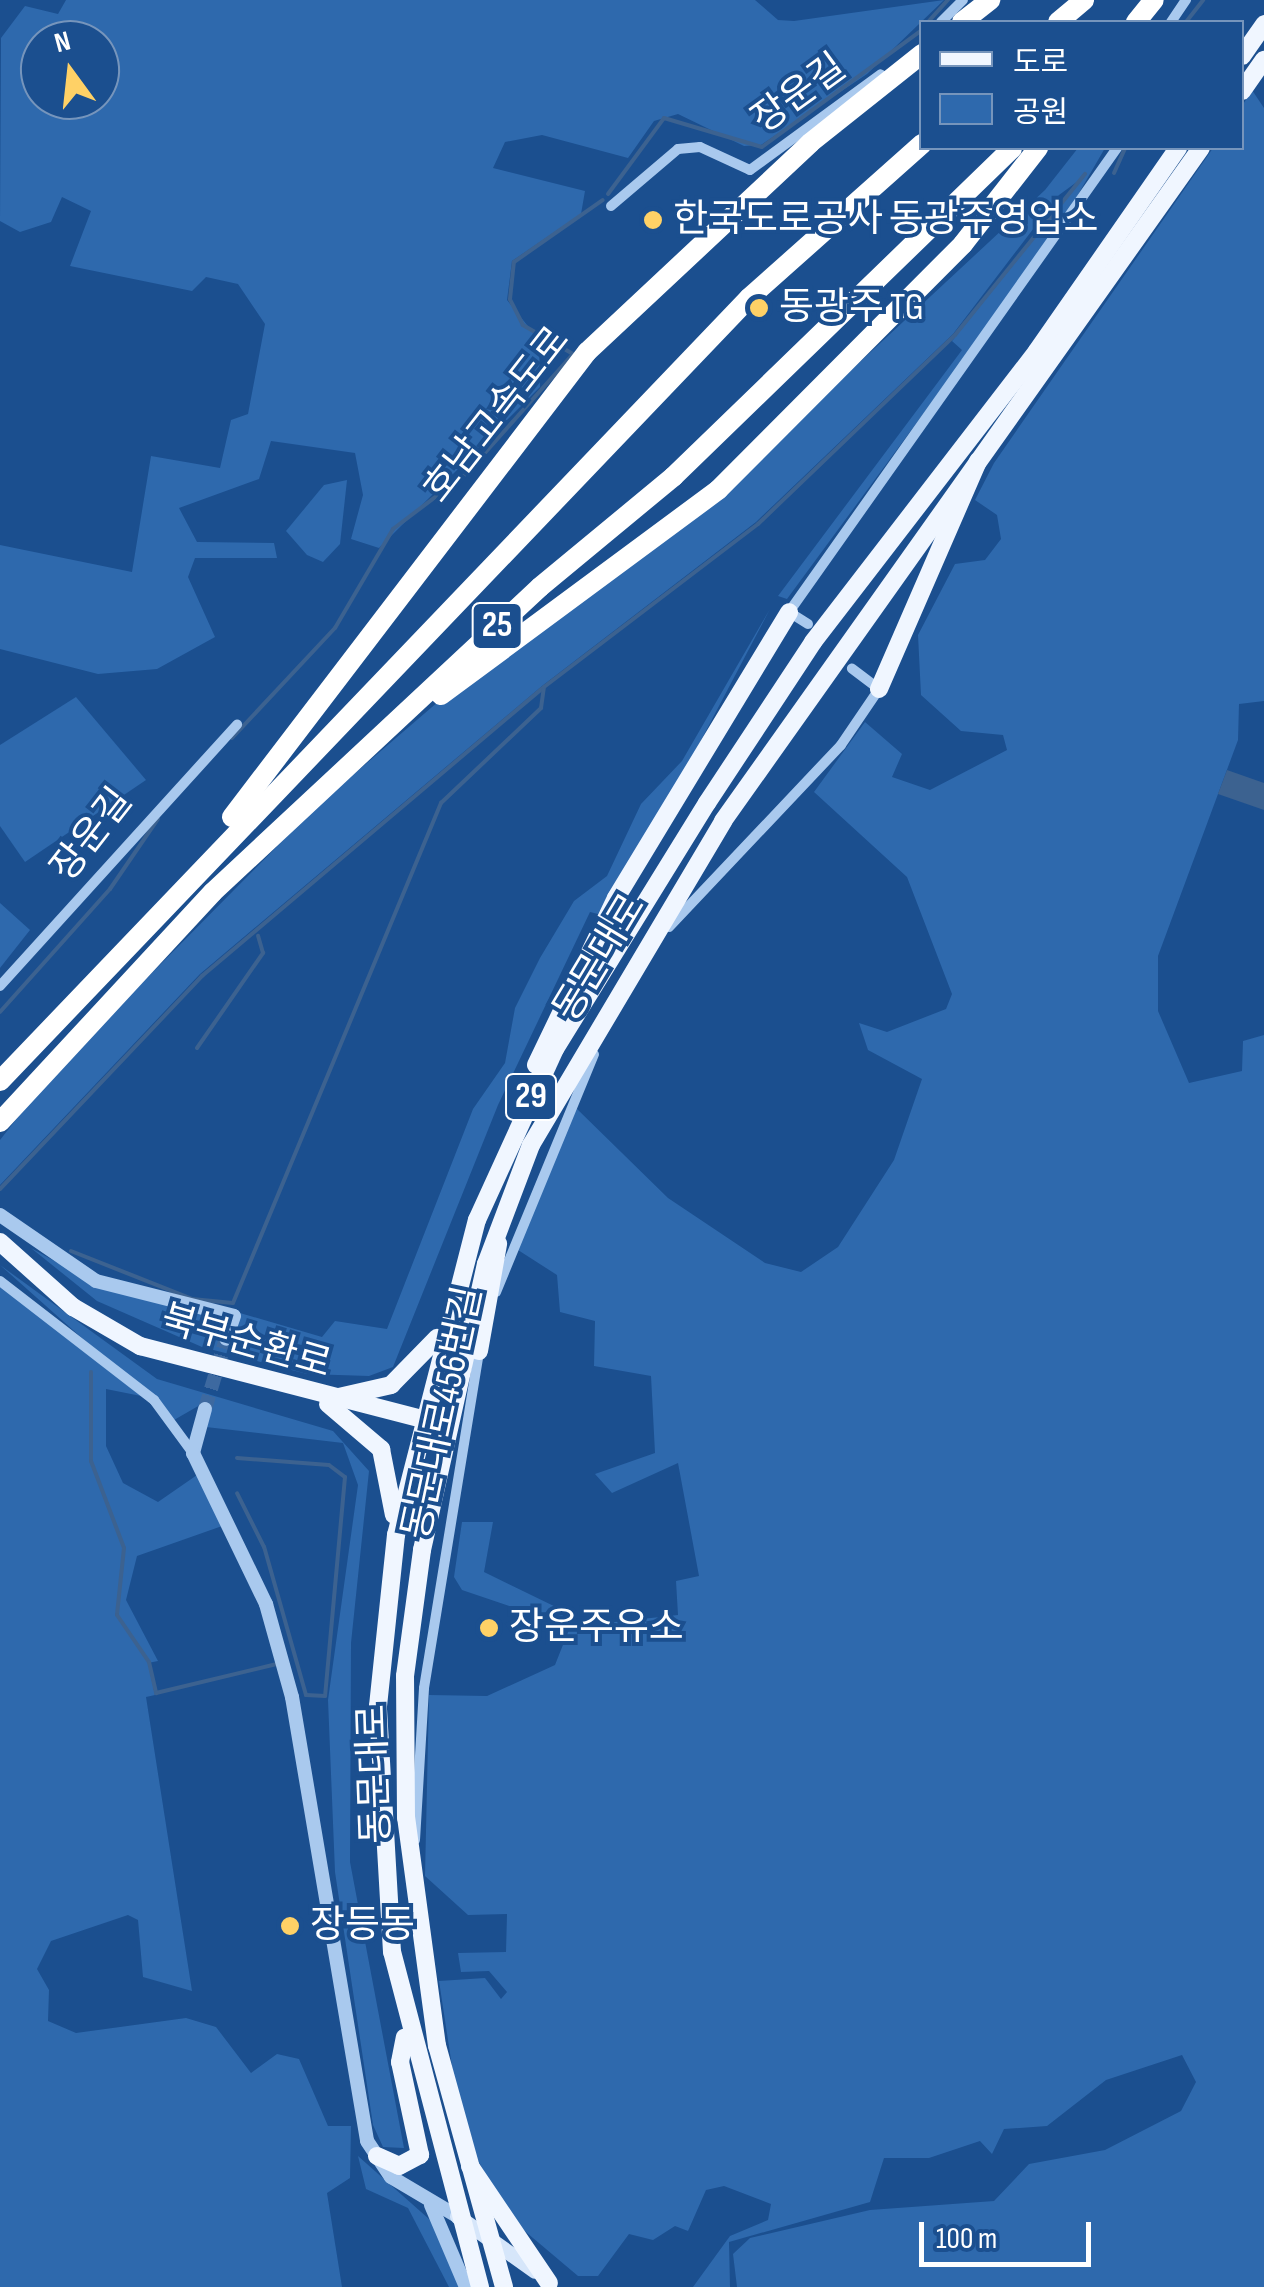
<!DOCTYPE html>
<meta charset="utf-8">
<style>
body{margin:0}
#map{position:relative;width:1264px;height:2287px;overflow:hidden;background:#1b4f8f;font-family:"Sofia Sans Condensed","Noto Sans KR",sans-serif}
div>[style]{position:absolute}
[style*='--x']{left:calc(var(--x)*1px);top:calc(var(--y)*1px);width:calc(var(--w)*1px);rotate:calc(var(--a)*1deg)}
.green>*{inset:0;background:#2e69ad}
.water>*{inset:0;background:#3c6290}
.stream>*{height:4px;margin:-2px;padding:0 2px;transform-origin:2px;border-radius:2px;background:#3c6290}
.tertiary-tunnel>*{height:14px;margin-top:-7px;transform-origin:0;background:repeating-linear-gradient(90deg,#3d69a0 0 14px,transparent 0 21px)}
.minor>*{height:10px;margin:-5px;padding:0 5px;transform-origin:5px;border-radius:5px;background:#a9c9ee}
.tertiary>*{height:14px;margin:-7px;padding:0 7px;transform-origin:7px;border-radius:7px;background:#a9c9ee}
.secondary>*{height:15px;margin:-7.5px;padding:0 7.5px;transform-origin:7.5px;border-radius:7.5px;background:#d6e6fa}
.primary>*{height:18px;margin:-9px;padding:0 9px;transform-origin:9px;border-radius:9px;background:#f0f6ff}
.motorway>*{height:20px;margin:-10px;padding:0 10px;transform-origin:10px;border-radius:10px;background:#fff}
.dots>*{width:28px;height:28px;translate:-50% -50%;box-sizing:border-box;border:5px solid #1b4f8f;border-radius:50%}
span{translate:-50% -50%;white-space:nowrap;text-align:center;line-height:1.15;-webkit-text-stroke:8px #1b4f8f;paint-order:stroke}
.shield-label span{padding:2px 8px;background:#1b4f8f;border:2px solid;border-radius:8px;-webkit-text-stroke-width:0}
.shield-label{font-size:35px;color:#fff;font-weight:700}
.street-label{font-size:38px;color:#fff}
.poi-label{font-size:38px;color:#fff}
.left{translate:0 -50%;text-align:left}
.legend{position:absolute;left:919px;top:20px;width:325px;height:130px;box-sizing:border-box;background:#1b4f8f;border:2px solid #7695bc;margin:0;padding:12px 18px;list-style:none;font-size:30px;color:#fff}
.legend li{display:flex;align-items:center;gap:20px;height:50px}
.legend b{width:50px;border:2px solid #7695bc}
.north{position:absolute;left:20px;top:20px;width:100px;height:100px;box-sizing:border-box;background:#1b4f8f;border:2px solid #7695bc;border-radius:50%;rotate:345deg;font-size:28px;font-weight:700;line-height:40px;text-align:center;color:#fff}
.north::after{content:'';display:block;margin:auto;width:35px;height:45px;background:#ffd166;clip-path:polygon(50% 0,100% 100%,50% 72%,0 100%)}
.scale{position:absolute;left:919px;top:2222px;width:172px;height:45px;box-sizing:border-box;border:5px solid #fff;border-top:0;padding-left:12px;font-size:30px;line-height:35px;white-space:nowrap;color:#fff;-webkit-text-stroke:8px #1b4f8f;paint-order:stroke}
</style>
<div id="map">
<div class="green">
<div style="clip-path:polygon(evenodd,66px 0,755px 0,778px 20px,794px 21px,944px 0,867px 74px,761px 145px,744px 146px,678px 114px,654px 121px,628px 158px,542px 135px,505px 142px,493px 168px,585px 191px,581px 214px,512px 261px,507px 300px,539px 340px,540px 387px,379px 548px,351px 539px,363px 495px,355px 453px,271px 441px,259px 479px,179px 508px,197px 542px,274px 543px,277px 558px,195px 558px,188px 577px,215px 637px,157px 669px,98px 674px,0 649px,0 545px,132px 572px,151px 456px,220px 468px,231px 420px,248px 414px,265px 324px,238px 284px,206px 277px,192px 291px,70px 266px,91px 211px,62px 197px,51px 222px,20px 232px,0 221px,1px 38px,25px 6px,58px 14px,66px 0,40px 40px,100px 40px,100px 100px,40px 100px,40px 40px)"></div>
<div style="clip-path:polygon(1252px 90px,1264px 108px,1264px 701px,1239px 704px,1238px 740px,1158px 956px,1158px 1011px,1189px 1083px,1242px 1071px,1243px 1041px,1264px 1035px,1264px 2287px,737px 2287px,733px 2254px,750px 2238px,870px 2210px,994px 2201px,1029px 2164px,1105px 2150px,1181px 2111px,1196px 2082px,1182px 2055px,1106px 2080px,1047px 2126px,1004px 2129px,992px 2154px,980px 2141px,929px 2158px,884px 2158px,870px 2202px,729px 2242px,730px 2287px,693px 2287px,730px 2236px,768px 2220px,771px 2204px,724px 2186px,706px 2190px,688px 2231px,675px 2226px,653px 2240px,629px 2234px,598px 2276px,578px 2276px,514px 2222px,474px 2154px,457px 2099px,439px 1981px,485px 1978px,501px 1999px,507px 1992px,489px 1971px,461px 1972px,458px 1953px,506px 1952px,507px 1914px,468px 1915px,425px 1876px,429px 1695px,487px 1696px,555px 1665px,570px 1627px,678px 1615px,676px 1581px,699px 1576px,678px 1463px,612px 1493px,595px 1474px,655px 1453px,651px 1376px,594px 1366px,595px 1321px,560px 1312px,557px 1275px,518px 1250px,575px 1107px,668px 1198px,765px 1263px,801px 1272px,838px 1247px,894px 1160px,922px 1079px,868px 1050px,859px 1023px,887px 1032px,946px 1009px,952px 994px,907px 877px,814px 792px,865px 722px,902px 754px,892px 777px,930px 790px,1007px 750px,1003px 735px,961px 731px,921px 695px,918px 635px,955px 564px,985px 560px,1001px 539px,997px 515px,975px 500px,994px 463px,1213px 148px,1242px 148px,1242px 106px)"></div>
<div style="clip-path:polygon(1078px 148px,1105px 148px,1054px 236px,787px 599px,778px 596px,962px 350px,952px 341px,1085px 176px,1059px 195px,953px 334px,756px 522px,542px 686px,200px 974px,0 1185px,0 1140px,51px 1075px,318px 805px,439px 701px,720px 492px,1045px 190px)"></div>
<div style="clip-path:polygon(347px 480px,340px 544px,323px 562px,307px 555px,286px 531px,324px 485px)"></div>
<div style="clip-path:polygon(770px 609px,688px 765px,598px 914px,590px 912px,498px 1105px,393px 1367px,369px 1376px,307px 1374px,202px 1347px,97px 1301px,31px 1248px,96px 1284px,215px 1318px,219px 1339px,232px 1342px,240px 1313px,322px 1337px,335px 1321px,387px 1329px,473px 1109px,505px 1063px,515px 1008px,540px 958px,574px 901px,607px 876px,641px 804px,682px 761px)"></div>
<div style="clip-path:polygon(76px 697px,146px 780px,25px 862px,0 826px,0 745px)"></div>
<div style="clip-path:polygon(0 903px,30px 930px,0 968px)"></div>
<div style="clip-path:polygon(0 1265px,157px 1379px,333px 1431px,369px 1471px,351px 1643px,350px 1862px,404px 2148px,383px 2147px,373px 2125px,335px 1872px,328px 1700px,358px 1485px,343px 1443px,206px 1427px,200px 1405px,174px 1420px)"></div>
<div style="clip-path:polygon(0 1286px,141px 1396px,106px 1389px,106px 1446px,123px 1483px,158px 1502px,197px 1475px,225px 1525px,137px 1556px,126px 1600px,158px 1661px,148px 1663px,155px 1695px,146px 1697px,192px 1991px,143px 1977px,138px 1920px,128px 1915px,51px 1941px,37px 1969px,49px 1990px,48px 2021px,76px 2033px,186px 2018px,216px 2027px,251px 2073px,277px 2054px,299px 2059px,328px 2126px,351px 2126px,350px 2178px,327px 2193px,342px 2287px,0 2287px)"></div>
<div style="clip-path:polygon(462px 1522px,493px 1522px,484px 1572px,562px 1610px,565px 1625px,462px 1590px,454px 1577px)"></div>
<div style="clip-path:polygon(358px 2156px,438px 2227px,461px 2287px,449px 2287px,408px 2208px,366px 2189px)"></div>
</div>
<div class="water">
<div style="clip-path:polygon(1227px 770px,1264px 783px,1264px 810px,1218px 794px)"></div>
</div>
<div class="stream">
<div style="--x:928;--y:22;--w:30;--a:-48"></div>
<div style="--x:1186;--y:22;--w:28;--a:-52"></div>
<div style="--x:1114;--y:173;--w:27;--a:-66"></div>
<div style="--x:608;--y:194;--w:94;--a:-53.6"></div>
<div style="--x:664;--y:118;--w:102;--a:16.5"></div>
<div style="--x:762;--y:147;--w:198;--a:-36.2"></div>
<div style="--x:232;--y:738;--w:151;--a:-46.9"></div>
<div style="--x:335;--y:628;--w:115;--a:-59.6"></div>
<div style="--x:393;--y:529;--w:93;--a:-37.1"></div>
<div style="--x:467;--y:473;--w:159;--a:-48.3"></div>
<div style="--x:573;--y:354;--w:58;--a:-149.9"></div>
<div style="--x:523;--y:325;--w:29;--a:-117"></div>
<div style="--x:510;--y:299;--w:37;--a:-84"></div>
<div style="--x:514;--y:262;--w:108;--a:-34.9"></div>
<div style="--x:0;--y:1012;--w:165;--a:-48.2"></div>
<div style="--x:110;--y:889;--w:85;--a:-55.6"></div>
<div style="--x:197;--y:1048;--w:116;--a:-55.2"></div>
<div style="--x:263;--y:953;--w:18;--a:-106"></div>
<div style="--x:0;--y:1189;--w:294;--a:-46.5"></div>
<div style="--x:202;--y:976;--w:446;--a:-40.2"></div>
<div style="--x:71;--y:1251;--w:130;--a:21.6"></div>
<div style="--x:192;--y:1299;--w:41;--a:5.6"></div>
<div style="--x:233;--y:1303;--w:542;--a:-67.41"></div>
<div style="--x:441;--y:803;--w:138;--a:-43.5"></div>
<div style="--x:541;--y:708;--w:21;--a:-82"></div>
<div style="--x:544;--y:687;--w:269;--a:-37.3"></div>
<div style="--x:758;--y:524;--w:273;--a:-43.8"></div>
<div style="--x:955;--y:335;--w:207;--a:-51.1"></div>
<div style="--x:91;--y:1372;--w:89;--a:90"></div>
<div style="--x:91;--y:1461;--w:93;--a:69.2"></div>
<div style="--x:124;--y:1548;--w:67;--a:96"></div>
<div style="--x:117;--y:1615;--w:57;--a:55.8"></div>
<div style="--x:149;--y:1662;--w:32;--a:77"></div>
<div style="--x:156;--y:1693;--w:124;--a:-13.5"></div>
<div style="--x:237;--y:1458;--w:92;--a:4.4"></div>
<div style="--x:329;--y:1465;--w:20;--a:37"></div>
<div style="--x:345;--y:1477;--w:220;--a:95.2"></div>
<div style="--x:325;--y:1696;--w:19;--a:-177"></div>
<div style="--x:306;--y:1695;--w:154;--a:-105.8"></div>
<div style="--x:264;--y:1547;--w:60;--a:-116.6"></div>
</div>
<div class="tertiary-tunnel">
<div style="--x:205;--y:1409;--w:73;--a:-73.3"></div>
</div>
<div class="minor">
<div style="--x:941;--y:22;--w:31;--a:-45"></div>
<div style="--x:1171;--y:22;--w:27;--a:-56"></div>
<div style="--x:611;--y:206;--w:88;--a:-40.4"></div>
<div style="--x:678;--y:149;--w:22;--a:-5"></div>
<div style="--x:700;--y:147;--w:55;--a:24.7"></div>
<div style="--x:750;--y:170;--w:162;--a:-36.2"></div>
<div style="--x:808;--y:624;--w:22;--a:-148"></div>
<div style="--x:789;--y:612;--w:568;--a:-54.74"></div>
<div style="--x:669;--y:927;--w:250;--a:-46.6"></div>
<div style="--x:841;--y:745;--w:68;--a:-55.8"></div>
<div style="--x:879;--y:689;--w:34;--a:-143"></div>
<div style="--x:0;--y:986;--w:353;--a:-47.8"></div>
<div style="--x:0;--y:1281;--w:195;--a:37.7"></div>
<div style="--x:154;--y:1400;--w:66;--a:53.7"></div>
<div style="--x:496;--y:1292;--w:257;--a:-67.6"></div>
<div style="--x:415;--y:1840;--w:152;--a:-86.6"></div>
<div style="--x:424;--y:1688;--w:346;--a:-80.7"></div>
</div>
<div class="tertiary">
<div style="--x:0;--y:1215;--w:116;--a:34.5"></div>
<div style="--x:96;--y:1281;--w:142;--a:14.2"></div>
<div style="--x:234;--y:1316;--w:24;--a:109"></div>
<div style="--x:205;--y:1409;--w:46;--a:105.3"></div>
<div style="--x:193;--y:1453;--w:168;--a:64.2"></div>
<div style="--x:266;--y:1604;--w:97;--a:74.4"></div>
<div style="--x:292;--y:1697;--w:450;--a:80.4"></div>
<div style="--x:367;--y:2141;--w:43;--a:56.3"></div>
<div style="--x:391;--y:2177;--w:77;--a:30.6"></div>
<div style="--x:431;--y:2205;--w:89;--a:66.9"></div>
</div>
<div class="secondary">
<div style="--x:457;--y:2216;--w:95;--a:35.2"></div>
</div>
<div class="primary">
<div style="--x:1242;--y:56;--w:39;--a:-55"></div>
<div style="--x:1242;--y:91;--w:38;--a:-55"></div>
<div style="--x:879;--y:689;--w:249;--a:-66.5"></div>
<div style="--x:536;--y:1065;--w:185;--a:-64.4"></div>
<div style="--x:616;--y:898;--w:334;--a:-58.8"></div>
<div style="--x:0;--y:1242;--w:98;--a:41.7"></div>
<div style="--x:73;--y:1307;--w:78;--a:30.2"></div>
<div style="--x:140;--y:1346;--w:299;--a:14.5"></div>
<div style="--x:479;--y:1351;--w:109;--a:-79.9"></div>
<div style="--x:330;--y:1399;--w:63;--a:-12.9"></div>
<div style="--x:391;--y:1385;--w:66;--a:-45.6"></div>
<div style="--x:328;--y:1404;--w:70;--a:40.3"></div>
<div style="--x:381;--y:1449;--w:67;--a:78.9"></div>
<div style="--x:377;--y:2156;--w:24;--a:24"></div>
<div style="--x:399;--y:2166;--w:24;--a:-28"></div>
<div style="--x:420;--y:2155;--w:95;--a:-102.1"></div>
<div style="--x:400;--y:2062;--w:25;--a:-79"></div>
<div style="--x:470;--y:2166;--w:141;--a:56"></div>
<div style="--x:480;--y:2287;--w:346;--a:-104.7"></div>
<div style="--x:392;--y:1952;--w:246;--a:-93.3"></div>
<div style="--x:378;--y:1706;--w:172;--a:-84"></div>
<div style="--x:396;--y:1535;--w:325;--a:-75.6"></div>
<div style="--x:477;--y:1220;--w:188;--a:-65.5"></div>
<div style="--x:555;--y:1049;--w:289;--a:-58.3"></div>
<div style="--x:707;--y:803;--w:193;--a:-56.6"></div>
<div style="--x:813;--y:642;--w:367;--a:-52.4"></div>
<div style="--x:1037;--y:351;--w:247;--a:-55.2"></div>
<div style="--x:504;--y:2287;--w:250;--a:-105.5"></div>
<div style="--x:437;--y:2046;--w:230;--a:-97.7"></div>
<div style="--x:406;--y:1818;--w:142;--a:-90.4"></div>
<div style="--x:405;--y:1676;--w:127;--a:-82.3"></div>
<div style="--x:422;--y:1550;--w:293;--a:-77.4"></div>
<div style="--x:486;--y:1264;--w:127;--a:-69.3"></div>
<div style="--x:531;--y:1145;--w:377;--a:-59.3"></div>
<div style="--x:723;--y:821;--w:825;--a:-54.62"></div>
</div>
<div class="motorway">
<div style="--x:962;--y:22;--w:36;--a:-38"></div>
<div style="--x:1058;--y:22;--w:34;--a:-40"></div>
<div style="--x:1136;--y:22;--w:28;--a:-51"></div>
<div style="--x:441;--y:695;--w:345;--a:-36.5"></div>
<div style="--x:718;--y:490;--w:347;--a:-45.1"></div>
<div style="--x:963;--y:244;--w:122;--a:-52"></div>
<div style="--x:232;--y:817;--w:585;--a:-52.64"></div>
<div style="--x:587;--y:352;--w:306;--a:-43.1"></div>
<div style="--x:810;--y:143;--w:143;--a:-38.5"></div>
<div style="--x:0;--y:1081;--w:1084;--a:-46.27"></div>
<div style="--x:749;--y:298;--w:232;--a:-41.7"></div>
<div style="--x:0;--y:1122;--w:313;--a:-47.2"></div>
<div style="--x:213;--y:892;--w:447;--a:-43"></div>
<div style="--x:540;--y:587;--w:173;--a:-39.6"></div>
<div style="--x:673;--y:477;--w:472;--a:-44.1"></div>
</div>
<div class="dots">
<div style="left:653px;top:220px;background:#ffd166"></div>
<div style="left:759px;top:308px;background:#ffd166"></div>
<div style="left:489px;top:1628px;background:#ffd166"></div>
<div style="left:290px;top:1926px;background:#ffd166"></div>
</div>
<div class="shield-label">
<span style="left:497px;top:626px">25</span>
<span style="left:531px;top:1097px">29</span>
</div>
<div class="street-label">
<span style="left:799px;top:94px;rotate:-36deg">장운길</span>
<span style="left:497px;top:415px;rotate:-52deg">호남고속도로</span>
<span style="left:92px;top:835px;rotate:-52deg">장운길</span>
<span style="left:600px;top:958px;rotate:-59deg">동문대로</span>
<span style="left:246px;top:1342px;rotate:16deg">북부순환로</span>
<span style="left:443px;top:1413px;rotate:-78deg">동문대로456번길</span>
<span style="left:375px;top:1774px;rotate:-92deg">동문대로</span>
</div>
<div class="poi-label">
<span class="left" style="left:673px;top:220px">한국도로공사 동광주영업소</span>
<span class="left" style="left:779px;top:308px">동광주 TG</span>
<span class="left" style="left:509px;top:1628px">장운주유소</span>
<span class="left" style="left:310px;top:1926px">장등동</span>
</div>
<ul class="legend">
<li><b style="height:12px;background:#f0f6ff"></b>도로</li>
<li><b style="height:28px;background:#2e69ad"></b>공원</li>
</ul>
<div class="north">N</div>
<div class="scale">100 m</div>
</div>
